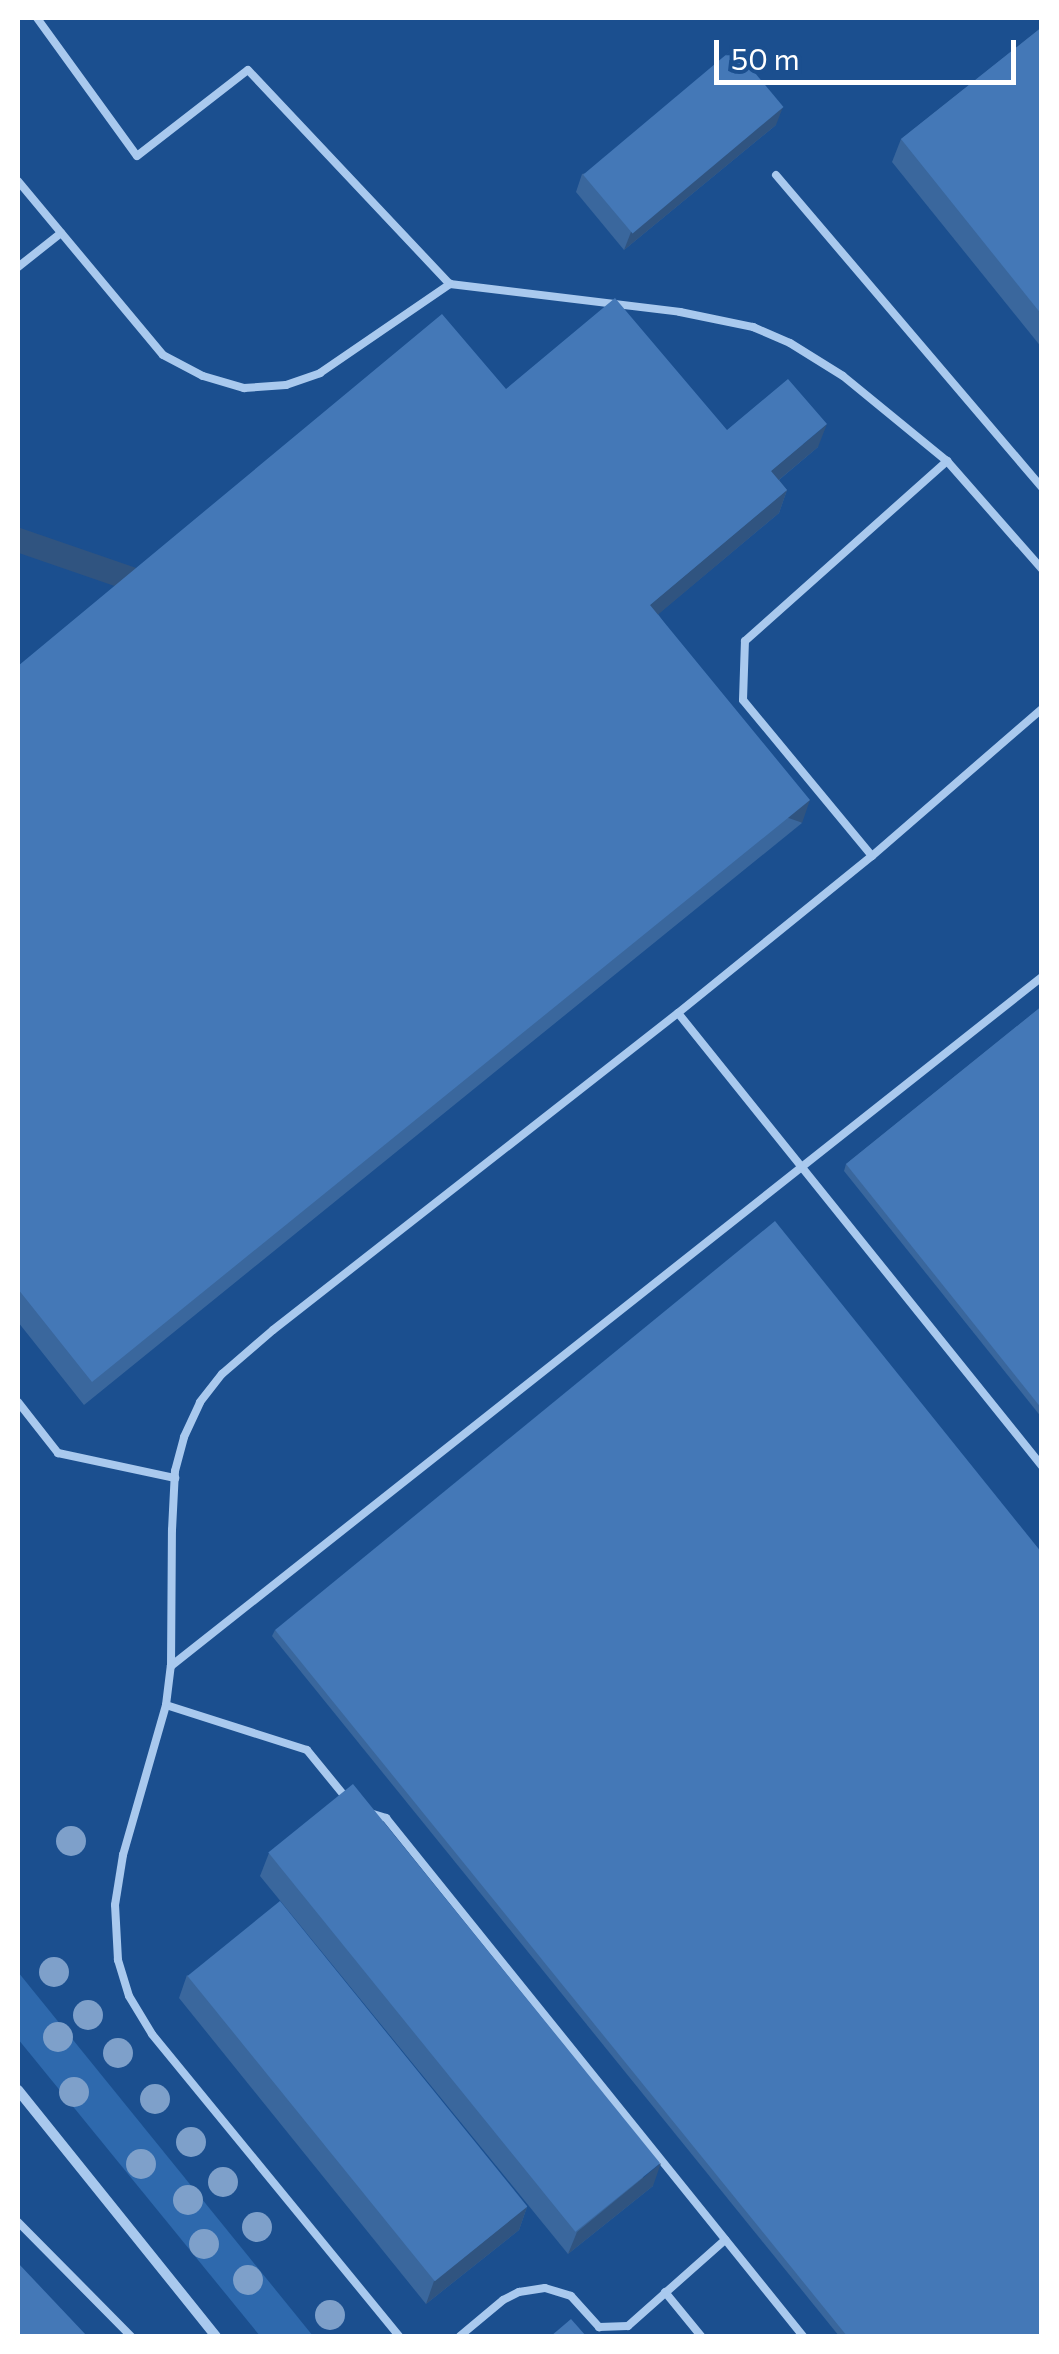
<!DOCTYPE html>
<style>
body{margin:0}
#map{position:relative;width:1059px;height:2354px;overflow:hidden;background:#1b4f8f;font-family:Commissioner,sans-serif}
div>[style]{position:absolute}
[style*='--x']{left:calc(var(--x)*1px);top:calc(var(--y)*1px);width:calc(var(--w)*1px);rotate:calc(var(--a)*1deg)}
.green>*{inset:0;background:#2e69ad}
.service>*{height:8px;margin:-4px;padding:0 4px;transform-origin:4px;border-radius:4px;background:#a9c9ee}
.minor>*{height:10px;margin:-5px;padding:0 5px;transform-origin:5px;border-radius:5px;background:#a9c9ee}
.trees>*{width:30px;height:30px;margin:-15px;border-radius:50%;background:#7ea0ca}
.wall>*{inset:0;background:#3a679d}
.shaded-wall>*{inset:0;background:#305480;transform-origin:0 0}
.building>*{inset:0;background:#4478b7;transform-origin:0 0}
span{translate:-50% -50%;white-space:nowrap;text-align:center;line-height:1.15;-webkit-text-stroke:8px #1b4f8f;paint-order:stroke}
.frame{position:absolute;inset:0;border:20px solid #fff;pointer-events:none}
.scale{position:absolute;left:714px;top:40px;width:302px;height:45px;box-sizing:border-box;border:5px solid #fff;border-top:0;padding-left:12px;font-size:30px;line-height:35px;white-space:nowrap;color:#fff;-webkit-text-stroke:8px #1b4f8f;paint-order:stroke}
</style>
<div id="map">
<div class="green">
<div style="clip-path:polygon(18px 1972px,313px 2336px,260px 2336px,18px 2039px)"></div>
</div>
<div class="service">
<div style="--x:37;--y:18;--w:170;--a:54.1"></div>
<div style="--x:137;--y:156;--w:140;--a:-37.8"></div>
<div style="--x:248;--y:70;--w:294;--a:46.7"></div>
<div style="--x:450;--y:284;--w:232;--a:6.9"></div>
<div style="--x:680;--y:312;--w:75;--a:11.6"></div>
<div style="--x:753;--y:327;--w:40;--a:23.4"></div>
<div style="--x:790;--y:343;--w:62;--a:31.9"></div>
<div style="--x:843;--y:376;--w:134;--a:39.3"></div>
<div style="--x:947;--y:461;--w:144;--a:48.7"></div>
<div style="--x:776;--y:175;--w:411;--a:49.6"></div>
<div style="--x:18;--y:181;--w:226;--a:50.2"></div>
<div style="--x:163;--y:355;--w:45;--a:27.7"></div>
<div style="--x:203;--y:376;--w:43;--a:16.3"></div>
<div style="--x:244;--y:388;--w:42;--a:-4.1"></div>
<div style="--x:286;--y:385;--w:36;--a:-19"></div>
<div style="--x:320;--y:373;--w:158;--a:-34.4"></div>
<div style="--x:18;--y:267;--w:55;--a:-38.3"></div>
<div style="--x:872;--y:856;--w:202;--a:-129.6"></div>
<div style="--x:743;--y:700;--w:59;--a:-88.1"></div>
<div style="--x:745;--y:641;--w:271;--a:-41.7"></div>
<div style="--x:678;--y:1013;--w:581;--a:51.22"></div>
<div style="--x:18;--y:1402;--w:65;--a:51.9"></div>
<div style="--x:58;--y:1453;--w:120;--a:12.1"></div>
<div style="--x:171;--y:1666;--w:1111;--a:-38.35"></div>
<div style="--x:166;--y:1705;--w:148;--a:17.7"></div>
<div style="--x:307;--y:1750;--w:63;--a:50.8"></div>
<div style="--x:370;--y:1813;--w:17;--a:17"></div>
<div style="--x:386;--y:1818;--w:665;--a:51.17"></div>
<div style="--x:18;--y:2222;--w:161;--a:45.3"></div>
<div style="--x:665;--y:2292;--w:57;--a:50.7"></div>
<div style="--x:399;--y:2336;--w:390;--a:-129.3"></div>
<div style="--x:152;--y:2034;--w:44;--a:-121.2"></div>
<div style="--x:129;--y:1996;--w:38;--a:-107"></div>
<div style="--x:118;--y:1960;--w:55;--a:-93.1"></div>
<div style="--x:115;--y:1905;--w:51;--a:-80.9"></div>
<div style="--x:123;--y:1855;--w:156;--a:-74"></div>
<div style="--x:166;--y:1705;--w:39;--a:-83"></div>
<div style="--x:171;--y:1666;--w:136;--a:-89.6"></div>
<div style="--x:172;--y:1530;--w:59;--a:-87.1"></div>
<div style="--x:175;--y:1471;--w:35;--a:-75"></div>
<div style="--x:184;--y:1437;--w:38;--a:-65"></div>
<div style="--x:200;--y:1402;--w:36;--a:-52"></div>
<div style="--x:222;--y:1374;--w:67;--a:-40.8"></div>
<div style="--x:273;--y:1330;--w:514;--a:-38.05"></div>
<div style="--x:678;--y:1013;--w:250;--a:-39"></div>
<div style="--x:872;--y:856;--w:225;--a:-40.9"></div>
<div style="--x:460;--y:2336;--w:56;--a:-39.9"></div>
<div style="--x:503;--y:2300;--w:18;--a:-27"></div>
<div style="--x:519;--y:2292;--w:26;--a:-9"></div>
<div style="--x:545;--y:2288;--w:27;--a:17"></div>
<div style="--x:571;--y:2296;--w:42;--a:47.9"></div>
<div style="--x:599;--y:2327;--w:29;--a:-2"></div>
<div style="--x:628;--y:2326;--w:130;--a:-41.6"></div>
</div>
<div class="minor">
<div style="--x:18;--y:2090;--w:316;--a:51.2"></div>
</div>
<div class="trees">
<div style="left:71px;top:1841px"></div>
<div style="left:54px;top:1972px"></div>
<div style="left:88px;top:2015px"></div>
<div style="left:58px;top:2037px"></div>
<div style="left:118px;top:2053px"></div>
<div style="left:74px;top:2092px"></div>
<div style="left:155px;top:2099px"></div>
<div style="left:191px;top:2142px"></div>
<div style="left:141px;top:2164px"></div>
<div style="left:223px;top:2182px"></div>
<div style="left:188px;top:2200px"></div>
<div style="left:257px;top:2227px"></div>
<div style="left:204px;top:2244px"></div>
<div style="left:248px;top:2280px"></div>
<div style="left:330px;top:2315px"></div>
</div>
<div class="wall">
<div style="clip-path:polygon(1042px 27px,1042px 348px,892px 162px,901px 139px)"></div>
<div style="clip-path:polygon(776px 125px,624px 250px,576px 192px,582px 174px)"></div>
<div style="clip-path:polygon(506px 389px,818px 447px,779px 480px,787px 490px,779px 513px,658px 614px,802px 823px,84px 1405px,18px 1322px,18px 666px)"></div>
<div style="clip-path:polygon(1042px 1006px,1042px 1418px,844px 1171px,846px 1164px)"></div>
<div style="clip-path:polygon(275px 1630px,1042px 2336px,839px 2336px,272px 1636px)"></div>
<div style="clip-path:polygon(269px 1853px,653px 2186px,568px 2254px,260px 1876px)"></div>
<div style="clip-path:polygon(187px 1975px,527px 2207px,519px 2230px,426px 2304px,179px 1998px)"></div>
</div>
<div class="shaded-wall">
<div style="clip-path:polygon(783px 107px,776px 125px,624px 250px,631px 232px)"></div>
<div style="clip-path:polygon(827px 424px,818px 447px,762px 494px,771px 471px)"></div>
<div style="clip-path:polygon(787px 490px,779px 513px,642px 628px,650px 605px)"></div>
<div style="left:810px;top:800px;width:24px;height:924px;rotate:109deg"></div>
<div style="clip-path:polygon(661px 2163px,653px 2186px,568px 2254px,577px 2232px)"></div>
<div style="clip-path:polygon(527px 2207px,519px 2230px,426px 2304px,434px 2281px)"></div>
</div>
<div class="building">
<div style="clip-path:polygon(1042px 27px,1042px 315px,901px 139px)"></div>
<div style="left:734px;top:48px;width:77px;height:197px;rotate:50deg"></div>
<div style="clip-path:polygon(615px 298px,727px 430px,788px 379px,827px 424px,771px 471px,787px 490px,650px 605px,810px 800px,92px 1382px,18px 1289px,18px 666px,442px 314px,506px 389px)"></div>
<div style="clip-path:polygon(1042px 1006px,1042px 1409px,846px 1164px)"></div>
<div style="clip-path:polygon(775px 1221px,1042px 1553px,1042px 2336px,847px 2336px,275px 1630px)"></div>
<div style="left:353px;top:1784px;width:488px;height:109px;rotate:51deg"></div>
<div style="left:280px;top:1901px;width:393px;height:119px;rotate:51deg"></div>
<div style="clip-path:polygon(18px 2263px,87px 2336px,18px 2336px)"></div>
<div style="clip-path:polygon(571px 2319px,586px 2336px,551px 2336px)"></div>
</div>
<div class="frame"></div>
<div class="scale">50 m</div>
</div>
